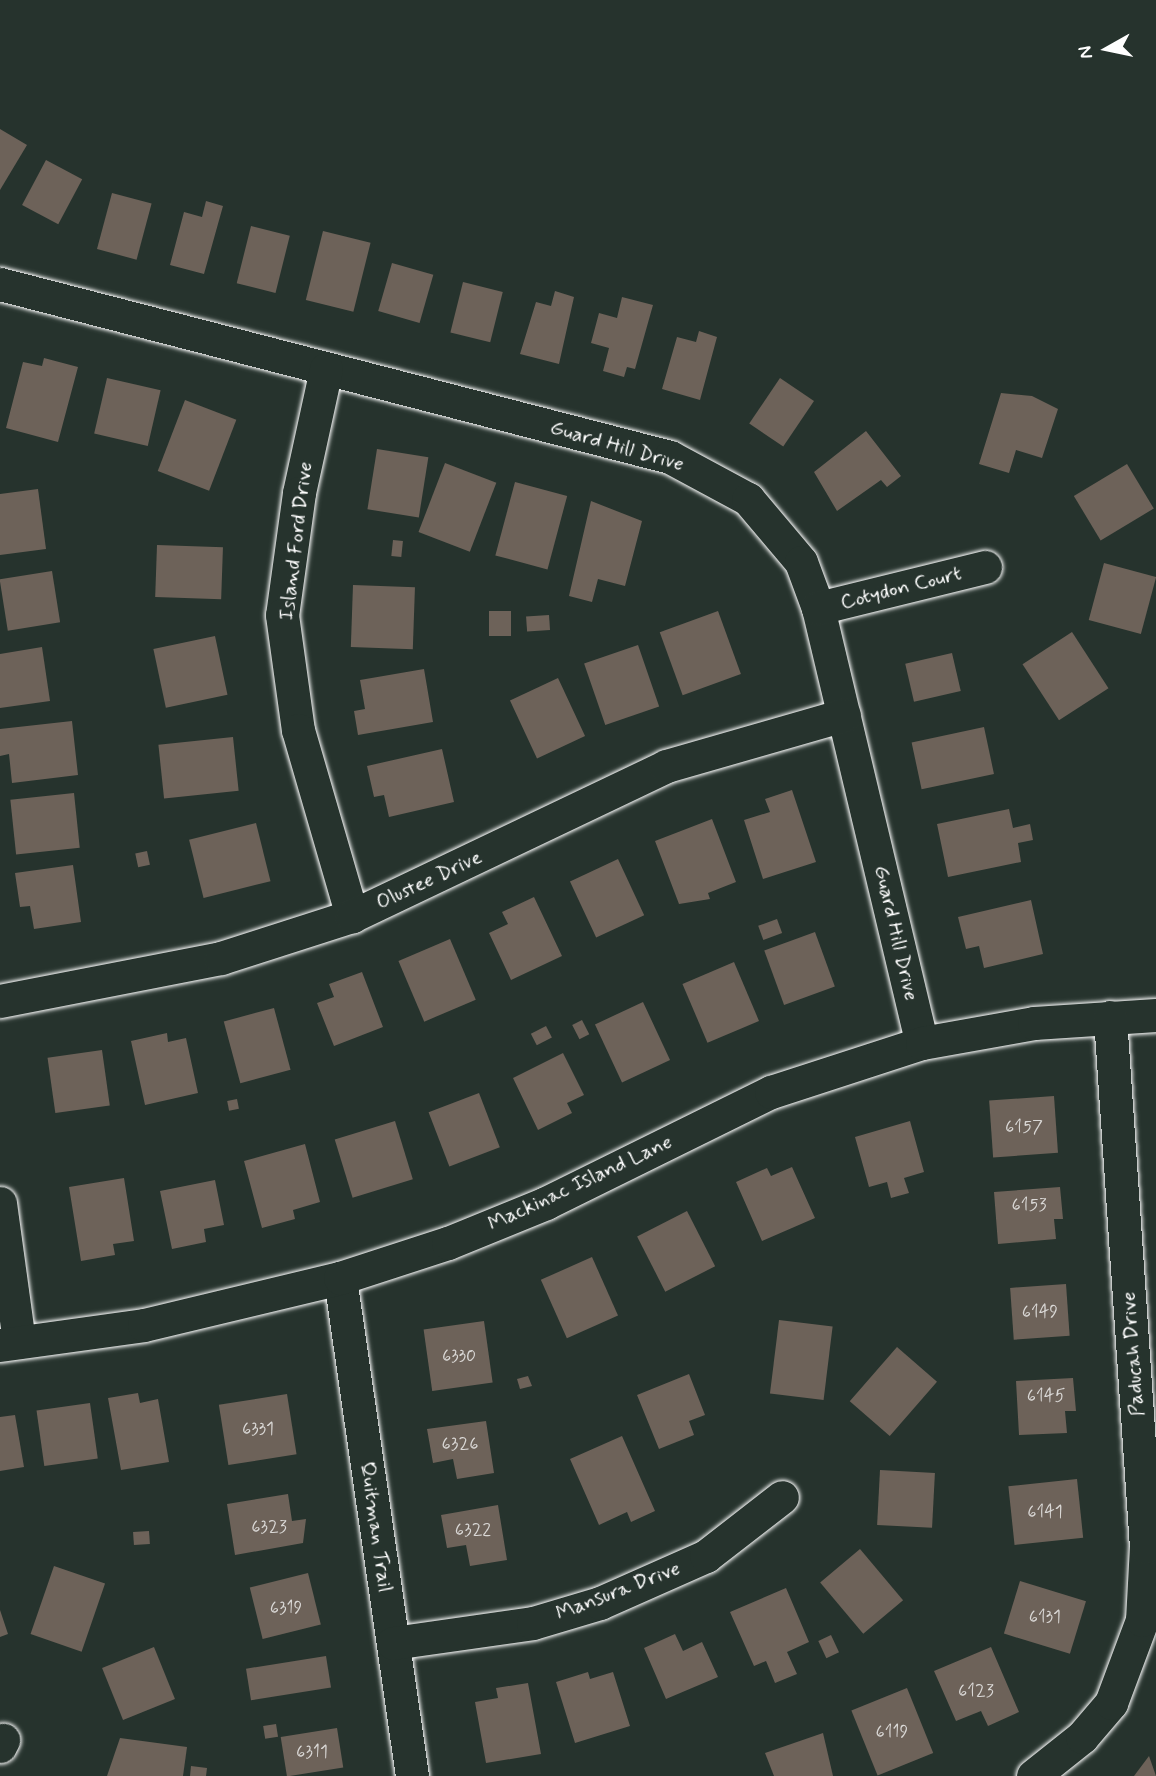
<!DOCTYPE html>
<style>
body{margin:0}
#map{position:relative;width:1156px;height:1776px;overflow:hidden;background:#26332d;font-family:Mynerve,sans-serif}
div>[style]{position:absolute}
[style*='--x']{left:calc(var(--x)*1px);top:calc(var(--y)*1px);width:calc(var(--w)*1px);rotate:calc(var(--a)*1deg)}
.building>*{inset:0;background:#6d6259;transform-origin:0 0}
.roads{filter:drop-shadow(0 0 2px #fff) drop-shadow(0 0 2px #fff)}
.street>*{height:33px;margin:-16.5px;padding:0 16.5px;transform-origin:16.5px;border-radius:16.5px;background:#26332d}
span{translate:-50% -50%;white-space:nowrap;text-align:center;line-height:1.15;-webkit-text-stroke:5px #26332d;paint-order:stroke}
.number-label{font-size:18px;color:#dad8d6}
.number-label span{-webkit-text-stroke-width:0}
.street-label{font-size:21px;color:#fff}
.north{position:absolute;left:1072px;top:14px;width:70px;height:70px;-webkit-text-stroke:5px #26332d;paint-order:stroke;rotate:261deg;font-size:19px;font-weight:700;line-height:28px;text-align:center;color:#fff}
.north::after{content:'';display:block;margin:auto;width:24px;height:32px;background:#fff;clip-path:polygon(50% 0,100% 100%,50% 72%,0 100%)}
</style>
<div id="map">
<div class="building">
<div style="clip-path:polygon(0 129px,27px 145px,0 190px)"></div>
<div style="left:46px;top:160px;width:41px;height:51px;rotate:28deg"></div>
<div style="left:112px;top:193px;width:41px;height:58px;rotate:15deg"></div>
<div style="clip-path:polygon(206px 201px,223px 206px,204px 274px,170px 265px,184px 212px,202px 217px)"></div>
<div style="left:251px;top:226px;width:40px;height:59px;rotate:14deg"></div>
<div style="left:323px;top:231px;width:49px;height:71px;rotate:14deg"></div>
<div style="left:392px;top:263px;width:43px;height:50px;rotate:16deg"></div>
<div style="left:463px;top:282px;width:41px;height:52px;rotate:14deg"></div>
<div style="clip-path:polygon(555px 291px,574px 297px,559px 364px,520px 354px,536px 302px,551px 306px)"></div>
<div style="clip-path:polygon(622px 297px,653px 305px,635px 369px,627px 367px,624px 377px,603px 371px,609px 348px,591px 343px,599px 313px,617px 318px)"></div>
<div style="clip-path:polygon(699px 331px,717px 337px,700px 400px,662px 389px,677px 337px,696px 342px)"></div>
<div style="clip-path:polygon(44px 358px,78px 367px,58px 442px,6px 428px,23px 362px,42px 366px)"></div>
<div style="left:107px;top:378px;width:55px;height:57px;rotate:13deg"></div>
<div style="left:780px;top:378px;width:41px;height:55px;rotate:34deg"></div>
<div style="clip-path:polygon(1001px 393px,1032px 396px,1058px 409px,1042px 458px,1016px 450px,1009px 473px,979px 464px)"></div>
<div style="left:185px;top:400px;width:55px;height:76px;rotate:21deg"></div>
<div style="clip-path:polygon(866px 431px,901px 476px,887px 487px,881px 480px,837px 511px,814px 472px)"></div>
<div style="left:377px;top:449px;width:52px;height:61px;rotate:9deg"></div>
<div style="left:445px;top:463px;width:55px;height:74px;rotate:21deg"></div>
<div style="left:1127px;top:464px;width:52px;height:62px;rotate:59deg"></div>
<div style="left:515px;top:482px;width:54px;height:76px;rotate:15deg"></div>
<div style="clip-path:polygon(38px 489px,46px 549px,0 555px,0 494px)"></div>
<div style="clip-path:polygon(591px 501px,642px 521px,625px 586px,598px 579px,592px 602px,569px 596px)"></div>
<div style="left:393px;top:540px;width:10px;height:16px;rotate:6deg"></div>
<div style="left:157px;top:545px;width:66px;height:52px;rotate:2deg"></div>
<div style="left:1104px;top:563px;width:54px;height:59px;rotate:15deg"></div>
<div style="left:52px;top:571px;width:52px;height:53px;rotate:81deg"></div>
<div style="left:353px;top:585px;width:62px;height:62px;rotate:2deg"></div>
<div style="left:489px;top:611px;width:22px;height:25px"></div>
<div style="left:718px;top:611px;width:67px;height:62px;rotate:70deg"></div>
<div style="left:549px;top:615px;width:15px;height:23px;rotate:86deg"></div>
<div style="left:1072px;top:632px;width:67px;height:59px;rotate:57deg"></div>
<div style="left:215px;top:636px;width:60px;height:63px;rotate:78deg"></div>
<div style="left:638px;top:645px;width:65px;height:57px;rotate:71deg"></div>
<div style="clip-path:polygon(42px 647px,50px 701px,0 708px,0 654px)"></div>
<div style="left:952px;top:653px;width:39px;height:48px;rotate:77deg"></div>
<div style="clip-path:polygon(424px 669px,433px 722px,358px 735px,354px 711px,365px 709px,360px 680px)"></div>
<div style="left:558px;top:678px;width:64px;height:53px;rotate:65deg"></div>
<div style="clip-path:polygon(72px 721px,78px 775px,12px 783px,9px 754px,0 756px,0 729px)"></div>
<div style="left:984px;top:727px;width:48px;height:74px;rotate:78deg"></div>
<div style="left:233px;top:737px;width:54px;height:75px;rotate:84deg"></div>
<div style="clip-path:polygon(442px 749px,454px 802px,389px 817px,384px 795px,374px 797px,367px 766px)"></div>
<div style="clip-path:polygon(792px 790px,816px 862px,763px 879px,744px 820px,770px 812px,765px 799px)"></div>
<div style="left:74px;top:793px;width:55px;height:64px;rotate:84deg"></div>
<div style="clip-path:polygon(1009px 809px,1013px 828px,1030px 824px,1033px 840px,1018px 843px,1021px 862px,948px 877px,937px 824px)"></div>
<div style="clip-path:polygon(712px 819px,736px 882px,708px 893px,710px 899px,679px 904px,655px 841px)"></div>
<div style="left:256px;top:823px;width:60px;height:69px;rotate:76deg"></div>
<div style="left:147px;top:851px;width:14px;height:12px;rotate:78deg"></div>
<div style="left:618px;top:859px;width:62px;height:53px;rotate:65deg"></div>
<div style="clip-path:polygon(73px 865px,81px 922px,34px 929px,30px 906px,20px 907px,15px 873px)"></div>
<div style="clip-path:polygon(534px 897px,562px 956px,511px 980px,489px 933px,508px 924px,502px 912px)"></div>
<div style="clip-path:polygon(1031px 900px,1043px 954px,984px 968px,979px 946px,966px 949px,958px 917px)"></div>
<div style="left:777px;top:919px;width:15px;height:20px;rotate:70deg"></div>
<div style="left:815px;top:932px;width:58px;height:54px;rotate:70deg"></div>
<div style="left:450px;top:939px;width:66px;height:56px;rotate:67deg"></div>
<div style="left:734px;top:962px;width:64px;height:56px;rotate:67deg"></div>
<div style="clip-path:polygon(362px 972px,383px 1027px,334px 1046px,317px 1003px,334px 997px,329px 984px)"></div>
<div style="left:643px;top:1002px;width:64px;height:53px;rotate:65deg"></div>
<div style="left:274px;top:1008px;width:64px;height:52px;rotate:75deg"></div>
<div style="left:582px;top:1020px;width:16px;height:11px;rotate:63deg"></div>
<div style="left:546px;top:1026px;width:13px;height:17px;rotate:63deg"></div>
<div style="clip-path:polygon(167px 1033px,168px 1042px,186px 1038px,198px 1093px,145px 1105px,131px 1041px)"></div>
<div style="left:102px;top:1050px;width:56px;height:55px;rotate:82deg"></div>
<div style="clip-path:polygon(563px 1053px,584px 1095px,567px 1103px,572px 1113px,538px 1130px,513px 1078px)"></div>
<div style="left:479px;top:1093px;width:58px;height:54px;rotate:69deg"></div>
<div style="left:1054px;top:1096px;width:57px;height:65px;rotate:86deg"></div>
<div style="left:237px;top:1099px;width:10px;height:10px;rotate:79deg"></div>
<div style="left:395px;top:1121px;width:61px;height:63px;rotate:73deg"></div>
<div style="clip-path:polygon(910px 1121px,924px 1172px,904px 1178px,909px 1193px,891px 1198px,887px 1182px,869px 1187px,855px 1137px)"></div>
<div style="clip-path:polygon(305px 1144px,320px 1202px,293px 1210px,295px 1219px,262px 1228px,244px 1161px)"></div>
<div style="clip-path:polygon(792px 1167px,815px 1218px,762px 1241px,736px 1182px,767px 1168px,771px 1176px)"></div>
<div style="clip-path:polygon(124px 1178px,134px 1241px,113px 1244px,115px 1255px,81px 1261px,69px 1187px)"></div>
<div style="clip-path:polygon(215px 1180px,224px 1225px,204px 1229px,206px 1242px,172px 1249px,160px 1191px)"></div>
<div style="clip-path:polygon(1060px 1187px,1063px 1219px,1054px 1219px,1056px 1239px,998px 1244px,994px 1192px)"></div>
<div style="left:687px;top:1211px;width:62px;height:56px;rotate:63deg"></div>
<div style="left:592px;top:1257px;width:64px;height:56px;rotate:66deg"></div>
<div style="left:1066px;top:1284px;width:52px;height:56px;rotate:86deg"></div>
<div style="left:779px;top:1320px;width:54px;height:74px;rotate:7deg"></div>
<div style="left:484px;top:1321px;width:62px;height:61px;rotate:82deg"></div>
<div style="left:897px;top:1347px;width:53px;height:72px;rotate:41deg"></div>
<div style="clip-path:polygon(689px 1374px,705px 1415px,689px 1421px,694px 1435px,659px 1449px,637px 1395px)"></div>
<div style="clip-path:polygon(528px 1376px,532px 1386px,520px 1389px,517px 1379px)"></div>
<div style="clip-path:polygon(1073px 1378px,1076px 1411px,1065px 1411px,1067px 1433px,1019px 1435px,1016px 1381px)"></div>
<div style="clip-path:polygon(138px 1393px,140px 1403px,158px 1399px,169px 1462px,121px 1470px,108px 1398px)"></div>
<div style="left:287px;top:1394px;width:61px;height:69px;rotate:81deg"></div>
<div style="left:90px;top:1403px;width:56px;height:54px;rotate:82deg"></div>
<div style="clip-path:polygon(15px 1415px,24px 1467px,0 1471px,0 1417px)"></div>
<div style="clip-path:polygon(486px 1421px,494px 1473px,457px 1479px,453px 1459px,433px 1463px,427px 1429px)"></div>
<div style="clip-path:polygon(622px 1436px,655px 1511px,631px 1522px,627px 1512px,599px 1525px,570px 1459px)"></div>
<div style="left:880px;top:1470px;width:55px;height:55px;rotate:3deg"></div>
<div style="left:1077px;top:1479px;width:59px;height:69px;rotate:84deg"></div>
<div style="clip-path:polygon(288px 1494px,292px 1521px,306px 1519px,303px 1543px,235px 1555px,227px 1504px)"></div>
<div style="clip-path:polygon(498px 1505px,507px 1560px,470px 1566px,466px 1545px,447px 1548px,441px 1515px)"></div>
<div style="left:149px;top:1531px;width:13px;height:16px;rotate:86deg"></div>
<div style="left:860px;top:1549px;width:67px;height:52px;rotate:50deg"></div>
<div style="left:54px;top:1566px;width:54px;height:72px;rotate:19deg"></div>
<div style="left:308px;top:1573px;width:53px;height:60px;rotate:76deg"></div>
<div style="left:1020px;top:1581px;width:69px;height:55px;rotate:17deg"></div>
<div style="clip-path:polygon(786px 1588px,809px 1642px,787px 1652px,797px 1674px,775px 1683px,766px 1661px,754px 1666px,730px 1612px)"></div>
<div style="clip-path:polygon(0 1610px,8px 1634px,0 1637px)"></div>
<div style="clip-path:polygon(675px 1634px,683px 1651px,702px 1642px,718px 1677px,666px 1699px,644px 1648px)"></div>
<div style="left:831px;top:1635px;width:19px;height:14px;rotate:65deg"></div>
<div style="left:154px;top:1647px;width:56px;height:56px;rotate:68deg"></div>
<div style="clip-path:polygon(991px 1647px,1019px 1712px,988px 1726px,981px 1711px,956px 1721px,934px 1671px)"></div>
<div style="left:326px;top:1656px;width:32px;height:81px;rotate:81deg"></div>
<div style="clip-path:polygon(588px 1672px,590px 1679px,613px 1672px,630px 1726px,575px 1743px,556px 1682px)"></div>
<div style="clip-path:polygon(528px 1683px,541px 1754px,486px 1763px,475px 1702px,498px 1698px,496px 1688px)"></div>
<div style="left:907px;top:1688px;width:70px;height:60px;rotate:68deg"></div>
<div style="left:276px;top:1724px;width:13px;height:13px;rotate:81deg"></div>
<div style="left:337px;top:1728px;width:40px;height:57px;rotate:81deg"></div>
<div style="clip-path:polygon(823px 1733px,833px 1776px,774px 1776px,765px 1753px)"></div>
<div style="clip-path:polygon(120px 1738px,187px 1747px,183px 1776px,107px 1776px)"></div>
<div style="clip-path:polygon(1149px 1756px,1156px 1776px,1134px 1776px)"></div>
<div style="clip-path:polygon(191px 1766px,207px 1768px,206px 1776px,190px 1776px)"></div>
</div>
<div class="roads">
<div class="street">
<div style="--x:0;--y:284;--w:692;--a:14.48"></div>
<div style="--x:670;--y:457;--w:89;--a:28.3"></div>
<div style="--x:748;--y:499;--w:82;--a:49.9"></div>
<div style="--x:801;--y:562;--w:49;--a:69.7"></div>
<div style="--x:818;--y:608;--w:447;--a:76.6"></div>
<div style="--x:326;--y:369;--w:127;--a:102.3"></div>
<div style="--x:299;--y:493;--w:123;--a:97.9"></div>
<div style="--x:282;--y:615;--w:116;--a:82.1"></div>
<div style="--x:298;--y:730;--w:194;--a:73.8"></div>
<div style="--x:818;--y:608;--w:172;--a:-13.8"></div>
<div style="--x:0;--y:1001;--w:225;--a:-11"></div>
<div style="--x:221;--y:958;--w:138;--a:-17.8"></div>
<div style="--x:352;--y:916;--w:348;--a:-25.5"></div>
<div style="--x:666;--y:766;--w:185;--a:-16"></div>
<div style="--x:0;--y:1203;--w:140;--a:82.2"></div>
<div style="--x:340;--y:1278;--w:503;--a:81.77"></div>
<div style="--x:0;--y:1345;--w:145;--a:-7.9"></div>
<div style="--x:144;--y:1325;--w:202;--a:-13.5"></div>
<div style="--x:340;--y:1278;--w:114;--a:-18"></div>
<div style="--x:448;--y:1243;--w:106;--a:-22.2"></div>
<div style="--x:546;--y:1203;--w:251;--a:-26.3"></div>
<div style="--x:771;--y:1092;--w:159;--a:-18"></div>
<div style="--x:922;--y:1043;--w:114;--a:-10.1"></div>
<div style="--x:1034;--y:1023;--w:122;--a:-3.8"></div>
<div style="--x:393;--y:1643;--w:141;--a:-8.1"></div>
<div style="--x:533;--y:1623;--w:70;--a:-16.6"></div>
<div style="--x:600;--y:1603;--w:116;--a:-23.9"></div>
<div style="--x:706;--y:1556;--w:96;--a:-37.8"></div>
<div style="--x:0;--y:1746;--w:7;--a:-63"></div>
<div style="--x:1033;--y:1776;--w:63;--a:-38.5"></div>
<div style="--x:1082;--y:1737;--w:45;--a:-49.5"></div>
<div style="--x:1111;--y:1703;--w:89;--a:-69.5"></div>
<div style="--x:1142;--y:1620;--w:73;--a:-86.9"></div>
<div style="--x:1146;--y:1547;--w:531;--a:-93.89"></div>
</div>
</div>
<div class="number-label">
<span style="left:1024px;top:1127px">6157</span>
<span style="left:1029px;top:1205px">6153</span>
<span style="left:1040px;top:1312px">6149</span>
<span style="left:459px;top:1356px">6330</span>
<span style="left:1046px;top:1396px">6145</span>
<span style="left:258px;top:1429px">6331</span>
<span style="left:460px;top:1444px">6326</span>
<span style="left:1045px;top:1512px">6141</span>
<span style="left:269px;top:1527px">6323</span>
<span style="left:473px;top:1530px">6322</span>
<span style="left:286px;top:1608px">6319</span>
<span style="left:1045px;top:1617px">6131</span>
<span style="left:976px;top:1691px">6123</span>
<span style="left:892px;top:1732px">6119</span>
<span style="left:312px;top:1752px">6311</span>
</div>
<div class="street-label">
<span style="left:617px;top:446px;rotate:16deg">Guard Hill Drive</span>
<span style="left:296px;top:541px;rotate:-83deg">Island Ford Drive</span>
<span style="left:901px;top:588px;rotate:-14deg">Cotydon Court</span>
<span style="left:429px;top:880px;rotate:-25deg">Olustee Drive</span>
<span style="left:896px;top:933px;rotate:77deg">Guard Hill Drive</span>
<span style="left:580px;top:1183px;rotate:-25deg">Mackinac Island Lane</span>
<span style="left:1133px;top:1354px;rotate:-94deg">Paducah Drive</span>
<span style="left:376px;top:1527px;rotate:82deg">Quitman Trail</span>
<span style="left:618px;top:1591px;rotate:-21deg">Mansura Drive</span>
</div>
<div class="north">N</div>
</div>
